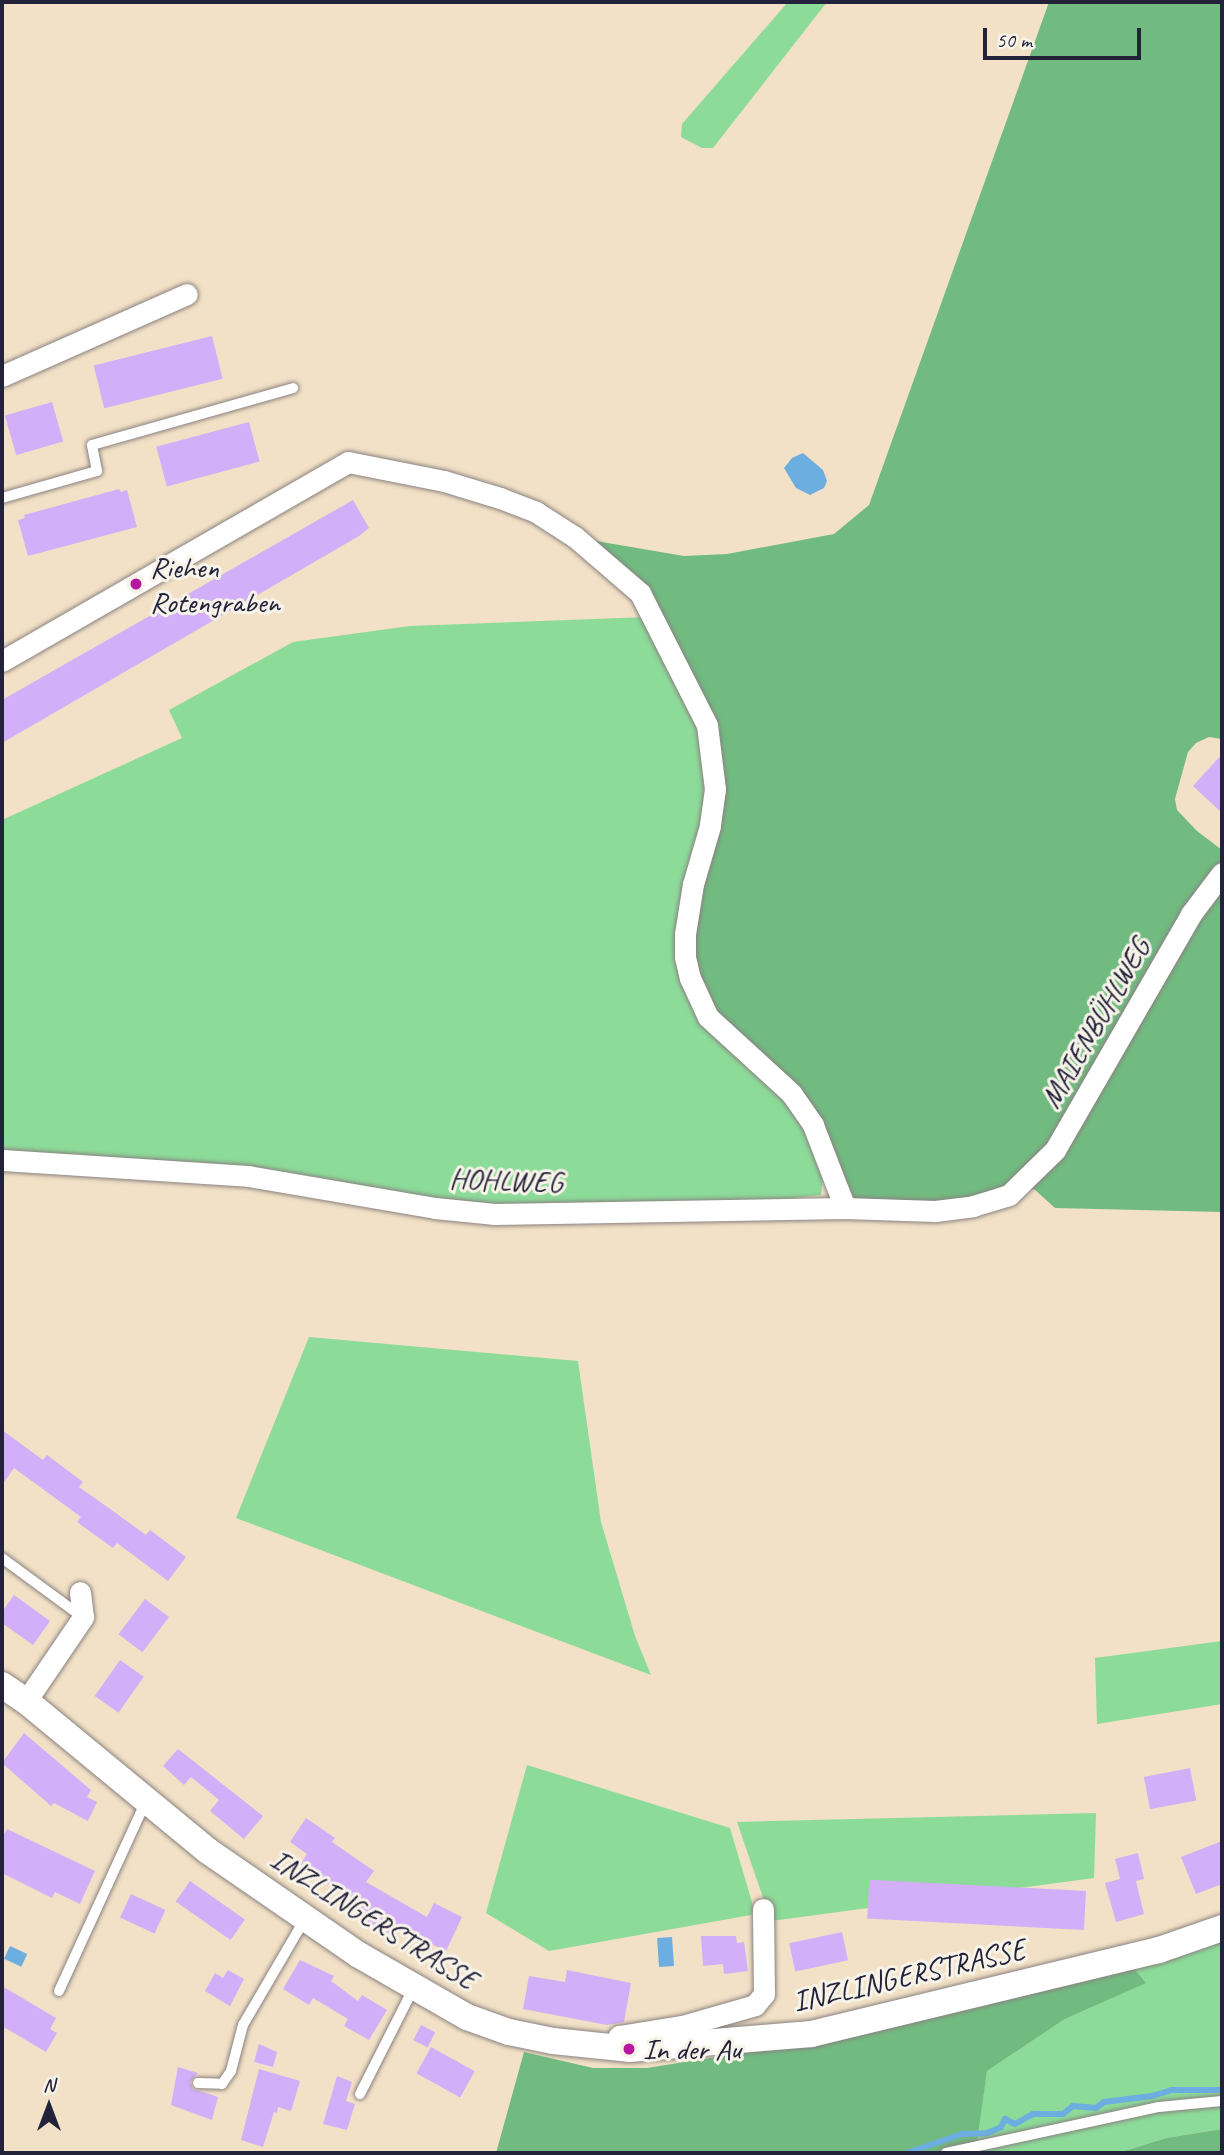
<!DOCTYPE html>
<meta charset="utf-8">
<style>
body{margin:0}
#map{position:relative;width:1224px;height:2155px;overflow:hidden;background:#f2e1c6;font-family:Caveat,sans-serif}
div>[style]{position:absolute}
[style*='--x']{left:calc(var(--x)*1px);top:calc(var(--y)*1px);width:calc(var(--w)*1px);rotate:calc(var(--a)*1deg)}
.green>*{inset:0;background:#8cdb99}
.forest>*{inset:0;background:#71bb81}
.water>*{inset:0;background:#6caee0;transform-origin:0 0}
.stream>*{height:6px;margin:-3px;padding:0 3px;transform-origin:3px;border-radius:3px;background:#6caee0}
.building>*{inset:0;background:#d2aff8;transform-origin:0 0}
.roads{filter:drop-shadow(0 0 2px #8a8280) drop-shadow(0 0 2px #8a8280)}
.service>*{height:10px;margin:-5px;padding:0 5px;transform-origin:5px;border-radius:5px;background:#fff}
.minor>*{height:21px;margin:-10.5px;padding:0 10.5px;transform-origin:10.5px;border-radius:10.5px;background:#fff}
.tertiary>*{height:26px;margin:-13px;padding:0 13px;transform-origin:13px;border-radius:13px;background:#fff}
.dots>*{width:19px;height:19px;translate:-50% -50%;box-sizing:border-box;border:4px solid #f7f3e8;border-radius:50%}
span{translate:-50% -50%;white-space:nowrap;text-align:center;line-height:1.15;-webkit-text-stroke:6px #f7f3e8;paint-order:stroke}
.poi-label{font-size:30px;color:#22223b}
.left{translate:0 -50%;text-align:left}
.street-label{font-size:30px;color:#22223b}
.frame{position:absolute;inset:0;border:4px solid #22223b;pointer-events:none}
.north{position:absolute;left:14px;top:2071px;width:70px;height:70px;-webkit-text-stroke:5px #f7f3e8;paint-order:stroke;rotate:0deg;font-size:19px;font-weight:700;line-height:28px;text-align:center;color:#22223b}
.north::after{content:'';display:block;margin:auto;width:24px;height:32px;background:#22223b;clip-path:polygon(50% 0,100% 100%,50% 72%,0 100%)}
.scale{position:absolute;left:983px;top:28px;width:158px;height:32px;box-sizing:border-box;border:4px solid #22223b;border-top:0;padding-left:9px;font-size:21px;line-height:24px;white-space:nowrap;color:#22223b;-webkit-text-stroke:5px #f7f3e8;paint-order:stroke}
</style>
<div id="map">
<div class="green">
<div style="clip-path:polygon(788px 2px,827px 2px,713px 148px,702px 148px,681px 137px,682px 124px)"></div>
<div style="clip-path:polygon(647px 617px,696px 722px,797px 1111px,824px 1166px,821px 1195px,776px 1200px,496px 1207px,2px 1156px,2px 820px,182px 738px,169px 710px,293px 642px,410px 626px)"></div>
<div style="clip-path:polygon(309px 1337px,578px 1361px,601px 1522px,635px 1636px,651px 1675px,236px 1518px)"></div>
<div style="clip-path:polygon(1222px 1641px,1222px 1704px,1097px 1724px,1095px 1658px)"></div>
<div style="clip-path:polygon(527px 1765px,730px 1828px,754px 1909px,751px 1915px,549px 1951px,486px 1913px)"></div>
<div style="clip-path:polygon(1096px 1813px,1094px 1878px,771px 1921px,737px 1822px)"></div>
<div style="clip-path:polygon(1222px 1941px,1222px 2129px,1166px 2138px,1118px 2153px,931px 2153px,976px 2142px,987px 2071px,1065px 2019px,1145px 1983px,1131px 1965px)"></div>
</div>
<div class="forest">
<div style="clip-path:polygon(1049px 2px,1222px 2px,1222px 739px,1209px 737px,1196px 743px,1188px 752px,1175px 799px,1177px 810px,1197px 831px,1222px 850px,1222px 1212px,1055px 1208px,1034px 1189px,932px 1203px,856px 1202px,815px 1116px,712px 1008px,690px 949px,718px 765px,648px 595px,590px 540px,684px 556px,727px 554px,834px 534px,869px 505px)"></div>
<div style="clip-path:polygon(1131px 1965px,1146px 1983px,1065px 2019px,987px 2071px,977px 2142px,930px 2153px,496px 2153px,524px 2052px,593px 2068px,647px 2068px,760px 2050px)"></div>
<div style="clip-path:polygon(1222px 2129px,1222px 2153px,1118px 2153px,1166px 2138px)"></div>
</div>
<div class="water">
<div style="clip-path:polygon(803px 453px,823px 470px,827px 481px,824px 488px,810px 495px,796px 488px,784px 468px,792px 458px)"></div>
<div style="left:672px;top:1937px;width:29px;height:15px;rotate:86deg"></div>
<div style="left:10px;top:1946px;width:19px;height:14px;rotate:25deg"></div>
</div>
<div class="stream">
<div style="--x:907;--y:2153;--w:58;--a:-19.1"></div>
<div style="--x:962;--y:2134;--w:25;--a:-2"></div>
<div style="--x:987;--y:2133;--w:15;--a:-23"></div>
<div style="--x:1001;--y:2127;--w:9;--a:-63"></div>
<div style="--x:1005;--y:2119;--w:11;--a:27"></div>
<div style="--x:1015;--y:2124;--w:21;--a:-29"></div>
<div style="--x:1033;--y:2114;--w:30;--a:0"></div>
<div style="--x:1063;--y:2114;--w:13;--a:-39"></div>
<div style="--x:1073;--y:2106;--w:23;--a:5"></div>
<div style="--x:1096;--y:2108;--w:10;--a:-37"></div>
<div style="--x:1104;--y:2102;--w:48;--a:-7.1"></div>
<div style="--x:1152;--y:2096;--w:21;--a:-17"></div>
<div style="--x:1172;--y:2090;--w:50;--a:0"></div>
</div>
<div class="building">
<div style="left:212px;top:336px;width:44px;height:122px;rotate:76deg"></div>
<div style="left:52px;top:402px;width:41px;height:49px;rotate:74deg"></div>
<div style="left:249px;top:422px;width:41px;height:96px;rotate:75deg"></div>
<div style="clip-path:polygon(119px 489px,121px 492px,127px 490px,137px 527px,28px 556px,18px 520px,25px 518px,24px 515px)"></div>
<div style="clip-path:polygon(353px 500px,369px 528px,359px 536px,2px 743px,2px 700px)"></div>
<div style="clip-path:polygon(1222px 754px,1222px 813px,1193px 786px)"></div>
<div style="clip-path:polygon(2px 1430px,43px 1460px,47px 1455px,83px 1482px,79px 1487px,113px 1511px,146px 1535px,150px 1530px,186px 1557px,168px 1581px,117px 1543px,113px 1548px,77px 1522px,81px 1517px,14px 1468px,2px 1485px)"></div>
<div style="clip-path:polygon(14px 1595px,50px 1621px,33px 1645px,2px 1623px,2px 1612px)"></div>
<div style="left:145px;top:1599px;width:30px;height:44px;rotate:37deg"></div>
<div style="left:120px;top:1660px;width:29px;height:44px;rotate:35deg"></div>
<div style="clip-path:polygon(24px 1733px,91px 1790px,87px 1797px,97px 1802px,88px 1821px,54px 1803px,51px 1806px,2px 1763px)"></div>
<div style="clip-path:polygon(178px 1749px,263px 1816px,244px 1839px,210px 1811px,219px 1800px,191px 1777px,184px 1785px,163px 1766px)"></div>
<div style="left:1190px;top:1768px;width:33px;height:47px;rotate:79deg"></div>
<div style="clip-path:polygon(306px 1818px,335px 1838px,332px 1842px,374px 1871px,366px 1882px,427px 1917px,434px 1903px,462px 1917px,446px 1951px,399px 1928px,391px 1939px,364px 1924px,370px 1914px,300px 1865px,307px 1854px,290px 1842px)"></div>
<div style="clip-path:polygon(7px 1829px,95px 1871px,80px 1904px,55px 1892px,52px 1898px,2px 1873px,2px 1838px)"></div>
<div style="clip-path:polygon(1222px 1841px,1222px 1884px,1196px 1894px,1181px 1857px)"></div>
<div style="clip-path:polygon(1138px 1853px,1144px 1879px,1136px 1881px,1144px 1914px,1116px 1922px,1105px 1883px,1120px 1879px,1115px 1859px)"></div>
<div style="left:190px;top:1881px;width:67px;height:25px;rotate:35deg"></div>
<div style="left:1086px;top:1891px;width:39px;height:217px;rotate:93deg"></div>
<div style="left:131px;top:1894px;width:38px;height:26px;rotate:25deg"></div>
<div style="left:842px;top:1932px;width:29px;height:54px;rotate:78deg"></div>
<div style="clip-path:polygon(701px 1936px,736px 1936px,737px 1943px,744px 1942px,748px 1971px,724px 1974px,723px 1964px,703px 1966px)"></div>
<div style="clip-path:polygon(300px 1960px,334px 1976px,331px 1981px,358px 2001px,362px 1995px,387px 2010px,369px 2040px,344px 2026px,348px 2019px,313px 1998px,309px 2005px,283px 1989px)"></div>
<div style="clip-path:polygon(228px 1970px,244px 1979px,230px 2006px,205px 1991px,215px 1973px,223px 1978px)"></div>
<div style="clip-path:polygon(567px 1970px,631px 1983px,624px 2022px,607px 2025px,523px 2009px,529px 1976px,565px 1982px)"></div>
<div style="clip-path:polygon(2px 1986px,56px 2018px,50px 2029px,57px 2033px,46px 2052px,2px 2026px)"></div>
<div style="left:421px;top:2025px;width:16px;height:17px;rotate:27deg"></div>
<div style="clip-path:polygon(259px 2044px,277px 2052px,273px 2067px,254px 2062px)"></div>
<div style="left:431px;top:2047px;width:50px;height:30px;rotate:29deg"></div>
<div style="clip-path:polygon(178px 2067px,198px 2073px,190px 2082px,193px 2089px,218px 2097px,212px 2120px,171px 2105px)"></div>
<div style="clip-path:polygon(259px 2069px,300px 2081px,291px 2111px,278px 2107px,277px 2113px,274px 2112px,263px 2147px,241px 2140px)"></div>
<div style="clip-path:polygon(337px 2076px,352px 2082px,346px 2101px,355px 2104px,347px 2130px,323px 2124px)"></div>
</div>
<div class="roads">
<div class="service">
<div style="--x:2;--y:498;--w:99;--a:-15.9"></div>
<div style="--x:97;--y:471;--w:26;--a:-101"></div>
<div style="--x:92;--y:445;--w:209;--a:-15.8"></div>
<div style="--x:2;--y:1558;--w:98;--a:36.3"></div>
<div style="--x:59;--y:1991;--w:209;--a:-65.4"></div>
<div style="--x:198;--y:2083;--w:24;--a:2"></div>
<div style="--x:222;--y:2084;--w:16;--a:-55"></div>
<div style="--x:231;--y:2071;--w:48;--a:-75.4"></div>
<div style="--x:243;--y:2025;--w:123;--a:-59.7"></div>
<div style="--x:360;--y:2094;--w:118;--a:-63.2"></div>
<div style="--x:946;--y:2153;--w:218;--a:-12.2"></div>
<div style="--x:1159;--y:2107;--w:63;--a:-5.4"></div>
</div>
<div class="minor">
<div style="--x:2;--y:376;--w:202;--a:-23.9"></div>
<div style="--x:2;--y:661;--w:399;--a:-29.9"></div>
<div style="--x:348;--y:462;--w:98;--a:11.2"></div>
<div style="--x:444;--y:481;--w:59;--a:16.9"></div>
<div style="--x:500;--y:498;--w:39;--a:21"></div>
<div style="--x:536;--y:512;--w:46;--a:32.7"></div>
<div style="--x:575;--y:537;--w:86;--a:40.7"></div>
<div style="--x:640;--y:593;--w:148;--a:63.1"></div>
<div style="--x:707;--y:725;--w:64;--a:82.9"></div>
<div style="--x:715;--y:789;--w:37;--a:98"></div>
<div style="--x:710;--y:826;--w:60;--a:106.3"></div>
<div style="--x:693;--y:884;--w:51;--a:99.1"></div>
<div style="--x:685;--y:934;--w:23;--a:90"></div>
<div style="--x:685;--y:957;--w:22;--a:77"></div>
<div style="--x:690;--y:978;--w:43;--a:65.2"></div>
<div style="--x:708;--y:1017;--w:113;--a:42.5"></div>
<div style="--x:791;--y:1093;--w:39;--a:55"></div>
<div style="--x:813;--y:1125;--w:89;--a:68.9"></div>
<div style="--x:2;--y:1160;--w:247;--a:3.7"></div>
<div style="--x:248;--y:1176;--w:190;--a:9.7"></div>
<div style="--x:435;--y:1208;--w:60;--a:5.7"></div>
<div style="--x:495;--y:1214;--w:350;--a:-1"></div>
<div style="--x:845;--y:1208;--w:90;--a:1.9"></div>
<div style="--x:935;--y:1211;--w:38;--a:-7"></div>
<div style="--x:973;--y:1206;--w:38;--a:-17"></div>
<div style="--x:1009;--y:1195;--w:64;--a:-44.4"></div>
<div style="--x:1055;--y:1150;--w:272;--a:-60"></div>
<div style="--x:1191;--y:914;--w:51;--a:-52.9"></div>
<div style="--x:26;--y:1701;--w:102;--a:-55.8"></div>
<div style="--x:83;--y:1617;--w:25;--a:-97"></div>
<div style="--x:617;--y:2039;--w:4;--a:-56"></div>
<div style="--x:619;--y:2036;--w:64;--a:-9"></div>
<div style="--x:682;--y:2026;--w:76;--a:-16"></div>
<div style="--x:755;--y:2005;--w:14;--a:-51"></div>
<div style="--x:764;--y:1994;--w:85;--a:-90.7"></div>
</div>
<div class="tertiary">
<div style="--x:2;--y:1685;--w:29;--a:34"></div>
<div style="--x:26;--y:1701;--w:236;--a:39.5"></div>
<div style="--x:208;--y:1851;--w:183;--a:34.6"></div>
<div style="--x:359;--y:1955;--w:125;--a:29.9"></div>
<div style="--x:467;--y:2017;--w:45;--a:19.7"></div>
<div style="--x:509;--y:2032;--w:45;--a:11.6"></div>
<div style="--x:553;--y:2041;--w:76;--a:6"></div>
<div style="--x:629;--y:2049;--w:183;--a:-4.7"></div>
<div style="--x:811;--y:2034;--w:358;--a:-13.6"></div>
<div style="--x:1159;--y:1950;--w:67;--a:-19.2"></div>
</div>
</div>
<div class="dots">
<div style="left:136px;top:584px;background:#b5179e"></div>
<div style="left:629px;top:2049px;background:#b5179e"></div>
</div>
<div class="poi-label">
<span class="left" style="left:150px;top:584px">Riehen<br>Rotengraben</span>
<span class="left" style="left:643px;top:2049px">In der Au</span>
</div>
<div class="street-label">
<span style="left:1095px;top:1023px;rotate:-60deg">MAIENBÜHLWEG</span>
<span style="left:506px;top:1180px;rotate:2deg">HOHLWEG</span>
<span style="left:374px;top:1919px;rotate:32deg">INZLINGERSTRASSE</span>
<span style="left:909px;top:1975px;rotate:-13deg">INZLINGERSTRASSE</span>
</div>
<div class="frame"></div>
<div class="north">N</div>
<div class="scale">50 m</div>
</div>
